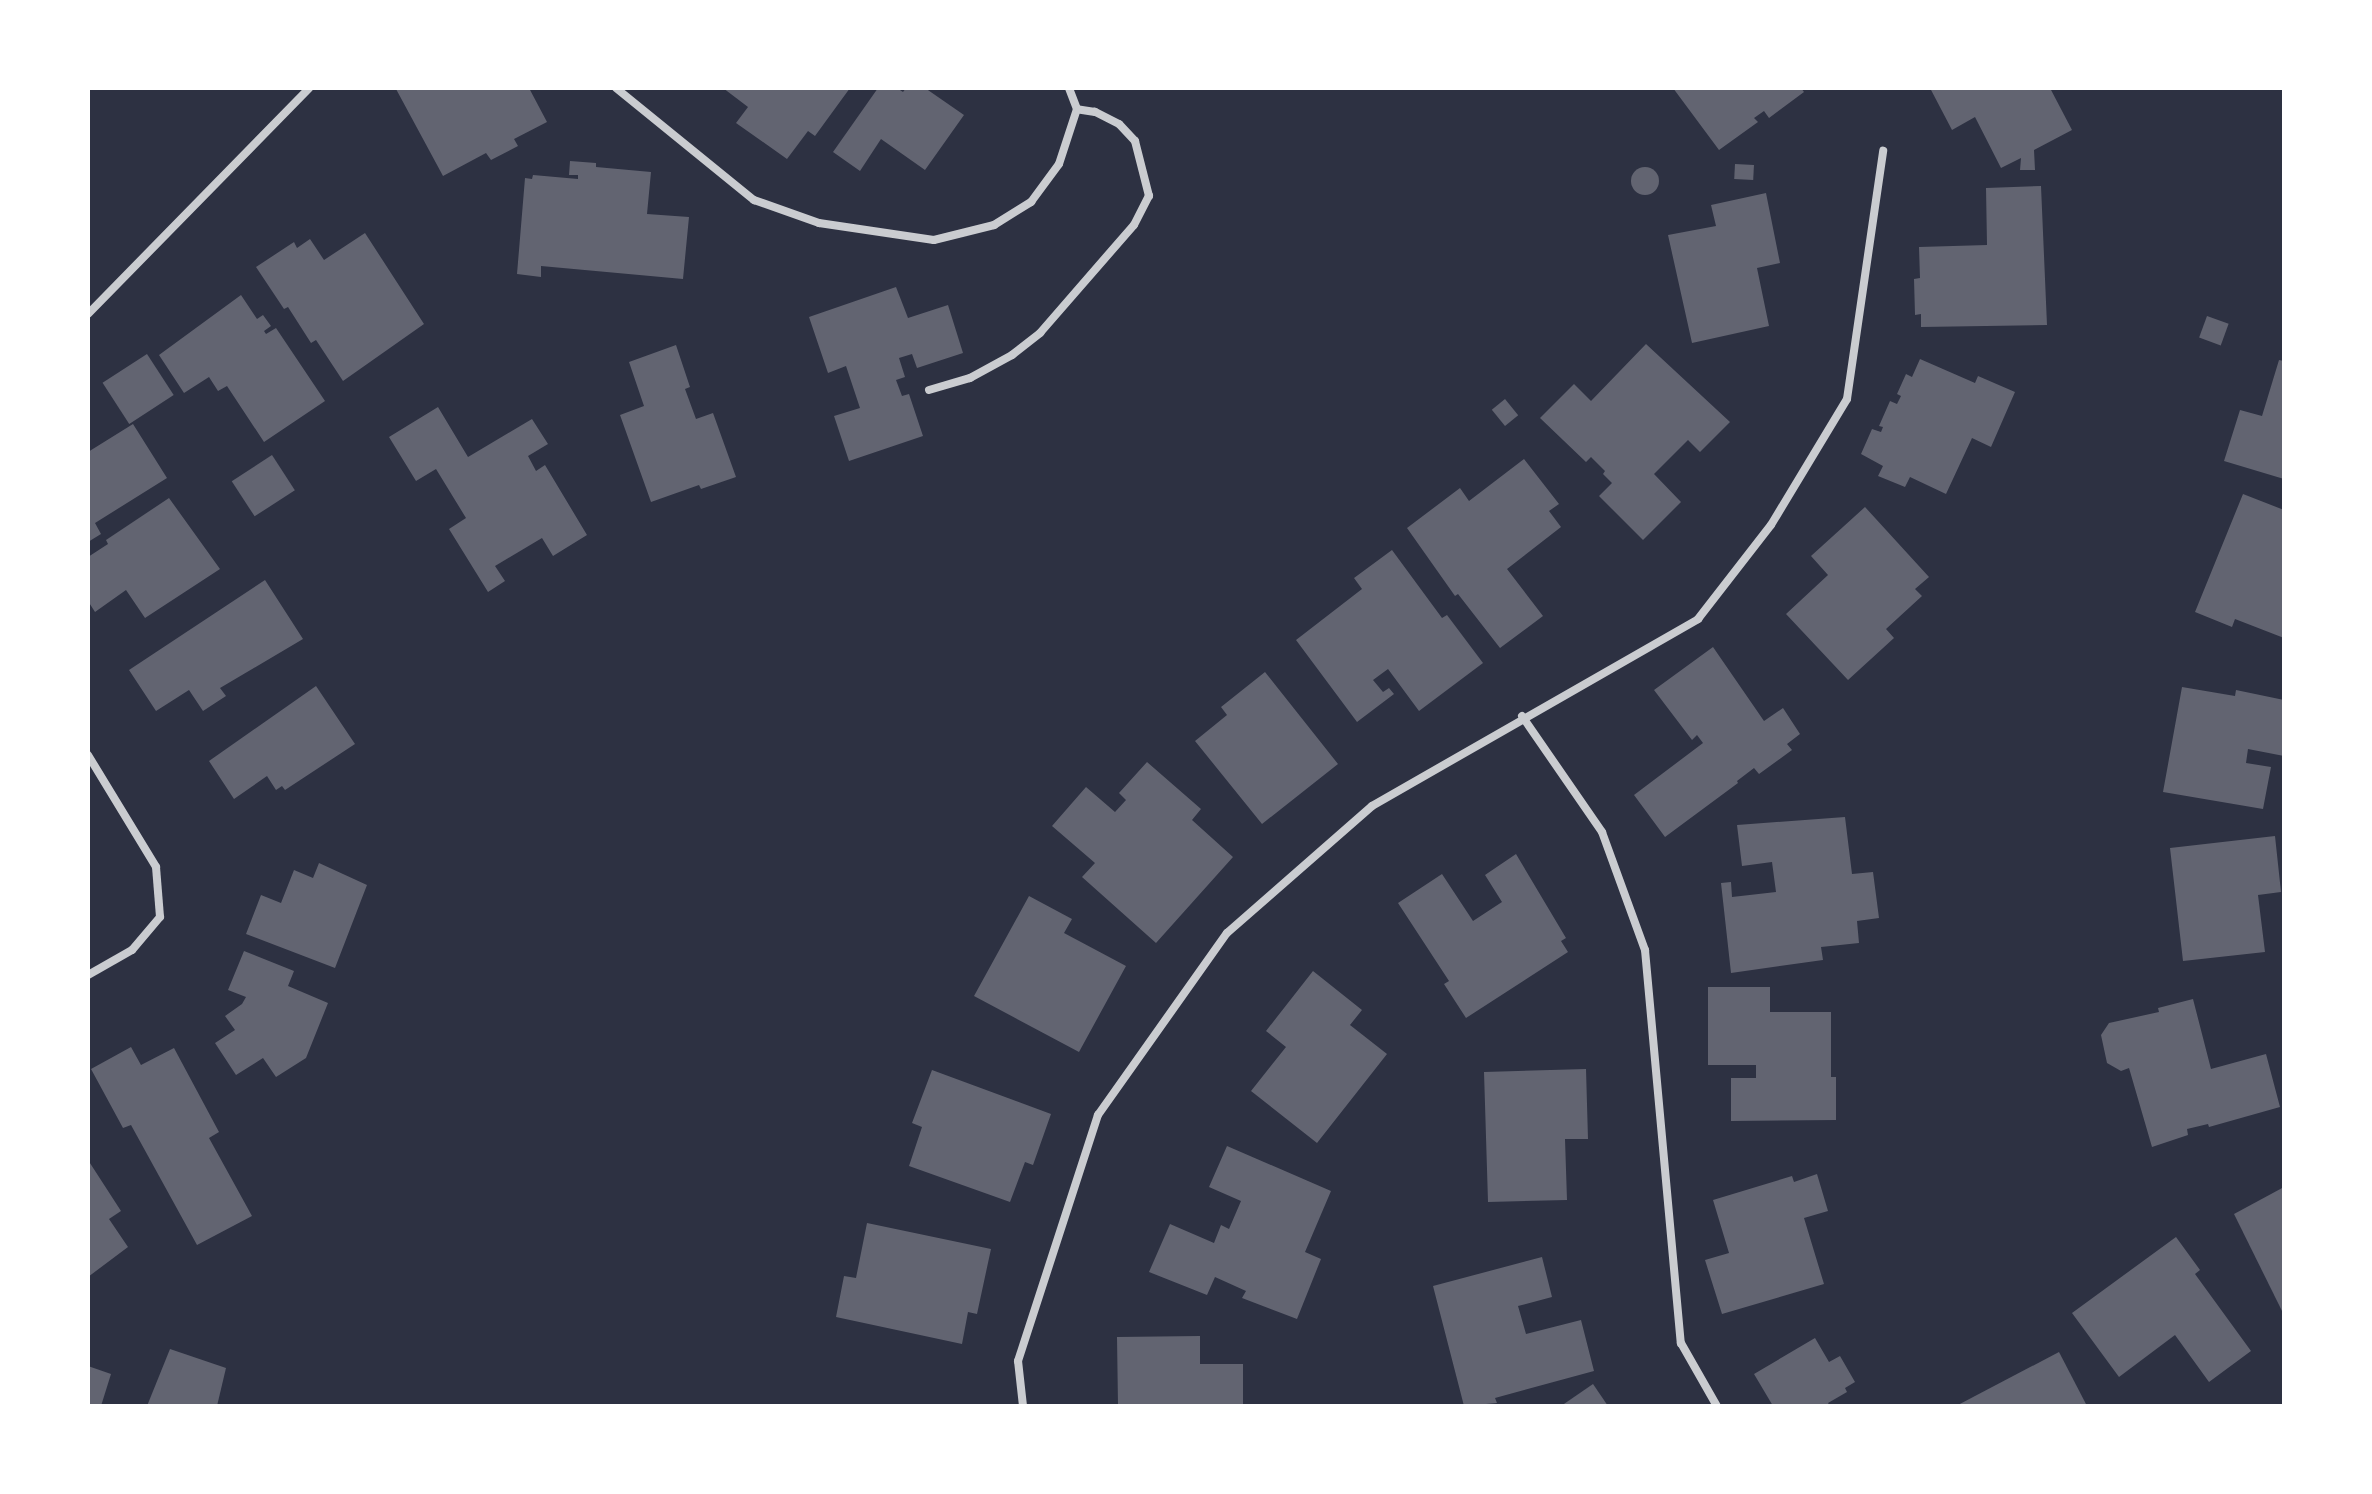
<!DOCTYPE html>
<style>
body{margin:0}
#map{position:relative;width:2372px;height:1494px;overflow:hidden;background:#2d3142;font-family:Inter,sans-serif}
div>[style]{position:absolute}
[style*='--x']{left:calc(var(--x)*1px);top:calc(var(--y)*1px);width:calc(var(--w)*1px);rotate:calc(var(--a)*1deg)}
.building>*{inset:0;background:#626471;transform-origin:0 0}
.round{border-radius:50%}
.minor>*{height:8px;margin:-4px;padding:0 4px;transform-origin:4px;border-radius:4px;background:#caccd0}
span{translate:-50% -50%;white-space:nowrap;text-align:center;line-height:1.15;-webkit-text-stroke:8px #fff;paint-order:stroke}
.frame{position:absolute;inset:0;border:90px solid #fff;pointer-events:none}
</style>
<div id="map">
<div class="building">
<div style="clip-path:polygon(529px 88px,547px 122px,514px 139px,518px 146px,491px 160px,486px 153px,443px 176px,396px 89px)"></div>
<div style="clip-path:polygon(723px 88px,850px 88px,815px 136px,808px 131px,787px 159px,736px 123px,748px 107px)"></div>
<div style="clip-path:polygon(878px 88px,897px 88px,903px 92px,906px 88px,925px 88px,964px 115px,925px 170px,881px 139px,860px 171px,833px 152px)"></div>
<div style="clip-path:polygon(1673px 88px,1801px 88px,1804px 92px,1769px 118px,1764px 111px,1754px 118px,1758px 122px,1719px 150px)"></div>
<div style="clip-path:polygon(1930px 88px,2050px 88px,2072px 130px,2034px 150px,2035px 170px,2020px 170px,2021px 158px,2001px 168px,1975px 117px,1952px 130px)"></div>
<div style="clip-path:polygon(570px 161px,596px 163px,596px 167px,651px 172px,647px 214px,689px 217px,683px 279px,541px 266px,541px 277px,517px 274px,525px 178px,532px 179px,533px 175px,578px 179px,578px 175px,569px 175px)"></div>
<div style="left:1735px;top:164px;width:19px;height:15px;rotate:3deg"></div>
<div class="round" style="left:1631px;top:167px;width:28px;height:28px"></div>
<div style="clip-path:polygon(2041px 186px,2047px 325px,1921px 327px,1921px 314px,1915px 315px,1914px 279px,1920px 278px,1919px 247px,1987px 245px,1986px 188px)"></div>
<div style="clip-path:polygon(1766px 193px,1780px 263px,1757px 268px,1769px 326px,1692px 343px,1668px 235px,1716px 226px,1711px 205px)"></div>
<div style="clip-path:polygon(365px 233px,424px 324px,343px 381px,316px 340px,311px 343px,288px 307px,284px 309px,256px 267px,294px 242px,297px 248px,310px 239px,324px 260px)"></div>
<div style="clip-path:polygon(896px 287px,908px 318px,948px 305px,963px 353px,917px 368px,912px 354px,899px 358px,905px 377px,896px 380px,902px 396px,909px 394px,923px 436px,849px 461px,834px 416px,860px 408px,846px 366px,828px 373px,809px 317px)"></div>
<div style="clip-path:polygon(241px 295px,257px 319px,263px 315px,271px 326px,264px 331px,266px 334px,276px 328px,325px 401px,264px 442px,227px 386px,218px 391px,209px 377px,184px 393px,159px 355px)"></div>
<div style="left:2207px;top:316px;width:23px;height:23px;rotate:20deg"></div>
<div style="clip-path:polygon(1646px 344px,1730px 422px,1700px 452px,1688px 440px,1654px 474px,1681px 502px,1643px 540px,1599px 496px,1612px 483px,1603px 474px,1605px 471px,1591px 457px,1586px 462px,1540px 418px,1574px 384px,1591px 401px)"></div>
<div style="clip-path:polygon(676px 345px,690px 387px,685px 389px,696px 419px,713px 413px,736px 477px,701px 489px,699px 485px,651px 502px,620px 415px,644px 406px,629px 362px)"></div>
<div style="left:147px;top:354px;width:49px;height:53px;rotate:57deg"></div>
<div style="clip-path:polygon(1920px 359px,1975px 383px,1978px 376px,2015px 392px,1991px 447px,1972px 438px,1946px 494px,1910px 477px,1905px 487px,1878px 476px,1883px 466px,1861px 454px,1872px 429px,1881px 432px,1883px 427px,1879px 426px,1890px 401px,1897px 404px,1901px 396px,1897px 394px,1906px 374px,1912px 377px)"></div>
<div style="clip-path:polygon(2279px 360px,2284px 361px,2284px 479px,2224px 461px,2240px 410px,2262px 416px)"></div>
<div style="left:1505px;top:399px;width:21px;height:17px;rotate:51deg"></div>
<div style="clip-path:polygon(438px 407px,468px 457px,532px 419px,548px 444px,528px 456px,536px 471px,545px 465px,587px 535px,553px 556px,542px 538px,495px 566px,505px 581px,488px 592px,449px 529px,466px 518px,436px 469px,416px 481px,389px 437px)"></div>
<div style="clip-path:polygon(133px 424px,167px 478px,95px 523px,101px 534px,88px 542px,88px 452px)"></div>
<div style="left:272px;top:455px;width:42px;height:48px;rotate:57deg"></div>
<div style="clip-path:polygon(1524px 459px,1559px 504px,1549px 511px,1561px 527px,1507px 569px,1543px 616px,1500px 648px,1458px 594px,1455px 596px,1407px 528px,1460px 488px,1469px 501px)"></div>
<div style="clip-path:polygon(2243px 494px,2284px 510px,2284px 638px,2235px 619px,2232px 627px,2195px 612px)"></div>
<div style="clip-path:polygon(169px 498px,220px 569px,145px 618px,126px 590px,95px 612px,88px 601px,88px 557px,108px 544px,106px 540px)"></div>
<div style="clip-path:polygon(1865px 507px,1929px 577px,1915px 589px,1922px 596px,1886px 629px,1894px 638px,1848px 680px,1786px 614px,1828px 575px,1811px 556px)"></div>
<div style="clip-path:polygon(1392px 550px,1442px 618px,1447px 615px,1483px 663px,1419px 711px,1388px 669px,1373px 680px,1383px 692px,1389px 688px,1394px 694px,1357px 722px,1296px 640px,1362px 589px,1354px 578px)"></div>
<div style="clip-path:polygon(265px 580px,303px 639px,220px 688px,226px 696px,203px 711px,189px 690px,156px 711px,129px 670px)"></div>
<div style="clip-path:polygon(1713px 647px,1764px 721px,1783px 708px,1800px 734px,1787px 744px,1792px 750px,1759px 774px,1754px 768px,1737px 781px,1738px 783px,1665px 837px,1634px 795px,1703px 743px,1697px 735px,1692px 740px,1654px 690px)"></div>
<div style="clip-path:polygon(1265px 672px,1338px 764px,1262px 824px,1195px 741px,1227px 715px,1221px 707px)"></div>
<div style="clip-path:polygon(316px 686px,355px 744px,285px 790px,282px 786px,276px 790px,267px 776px,234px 799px,209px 761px)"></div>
<div style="clip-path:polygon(2182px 687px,2235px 696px,2236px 690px,2284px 700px,2284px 756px,2248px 749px,2246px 763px,2271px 767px,2263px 809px,2163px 792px)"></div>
<div style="clip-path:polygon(1147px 762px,1201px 809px,1192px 820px,1233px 857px,1156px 943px,1082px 877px,1095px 863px,1052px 826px,1086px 787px,1115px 812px,1126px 800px,1119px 793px)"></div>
<div style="clip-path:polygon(1845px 817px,1852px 874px,1873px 872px,1879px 918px,1857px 921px,1859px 943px,1821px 947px,1823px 960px,1731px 973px,1721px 883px,1731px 882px,1732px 897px,1776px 892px,1772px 862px,1742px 866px,1737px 825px)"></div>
<div style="clip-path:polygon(2275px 836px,2281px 892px,2258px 895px,2265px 952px,2183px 961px,2170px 848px)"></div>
<div style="clip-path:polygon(1516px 854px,1566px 938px,1561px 941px,1568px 952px,1466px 1018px,1444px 984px,1449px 981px,1398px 903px,1442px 874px,1473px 921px,1502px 902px,1485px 875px)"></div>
<div style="clip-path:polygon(319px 863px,367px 885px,335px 968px,246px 934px,261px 895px,281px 903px,294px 870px,313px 878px)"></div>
<div style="clip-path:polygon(1029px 896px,1072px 919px,1064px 933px,1126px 966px,1079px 1052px,974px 996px)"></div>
<div style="clip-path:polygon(244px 951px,294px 971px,288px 986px,328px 1003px,306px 1058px,276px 1077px,263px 1058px,236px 1075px,215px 1043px,235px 1030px,225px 1016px,242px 1004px,246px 997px,228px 990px)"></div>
<div style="clip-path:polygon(1313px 971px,1362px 1010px,1350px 1025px,1387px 1054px,1317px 1143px,1251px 1091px,1286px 1047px,1266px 1031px)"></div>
<div style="clip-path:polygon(1708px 987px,1770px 987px,1770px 1012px,1831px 1012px,1831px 1077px,1836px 1077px,1836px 1120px,1731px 1121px,1731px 1078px,1756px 1078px,1756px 1065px,1708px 1065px)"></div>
<div style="clip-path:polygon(2193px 999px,2211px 1069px,2266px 1054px,2280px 1107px,2209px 1127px,2208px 1124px,2187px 1129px,2188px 1135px,2152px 1147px,2129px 1068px,2121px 1071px,2107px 1063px,2101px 1035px,2109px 1023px,2159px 1012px,2158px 1008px)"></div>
<div style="clip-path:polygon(131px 1047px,141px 1065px,174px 1048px,219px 1132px,209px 1138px,252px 1216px,197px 1245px,131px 1125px,123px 1128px,91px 1069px)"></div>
<div style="clip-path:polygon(1586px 1069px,1588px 1139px,1565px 1139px,1567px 1200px,1488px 1202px,1484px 1072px)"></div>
<div style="clip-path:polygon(932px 1070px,1051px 1114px,1033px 1165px,1025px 1162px,1010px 1202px,909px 1166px,922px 1127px,912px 1123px)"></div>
<div style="clip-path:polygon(1227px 1146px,1331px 1191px,1305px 1252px,1321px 1259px,1297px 1319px,1242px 1298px,1246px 1291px,1215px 1277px,1207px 1295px,1149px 1272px,1170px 1224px,1214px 1243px,1221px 1225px,1229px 1229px,1241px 1201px,1209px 1187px)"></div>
<div style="clip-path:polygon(88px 1160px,121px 1211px,109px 1219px,128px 1247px,88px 1277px)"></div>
<div style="clip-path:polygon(1817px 1174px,1828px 1211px,1804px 1218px,1824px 1284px,1722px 1314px,1705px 1260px,1729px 1253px,1713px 1200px,1792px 1176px,1794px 1182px)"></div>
<div style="clip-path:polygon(2284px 1187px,2284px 1315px,2234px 1214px)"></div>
<div style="clip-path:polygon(867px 1223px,991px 1249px,977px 1314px,968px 1312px,962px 1344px,836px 1317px,844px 1276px,856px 1278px)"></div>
<div style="clip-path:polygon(2176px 1237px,2200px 1270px,2195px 1274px,2251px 1351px,2209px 1382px,2175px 1335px,2119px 1377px,2072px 1313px)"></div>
<div style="clip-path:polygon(1542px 1257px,1552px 1297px,1518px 1306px,1526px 1334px,1581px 1320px,1594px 1371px,1495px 1398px,1497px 1403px,1464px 1406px,1433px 1286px)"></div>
<div style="clip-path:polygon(1200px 1336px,1200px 1364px,1243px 1364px,1243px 1406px,1118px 1406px,1117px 1337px)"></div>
<div style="clip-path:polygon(1815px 1338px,1829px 1362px,1840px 1356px,1855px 1382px,1845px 1388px,1847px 1392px,1828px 1403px,1830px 1406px,1773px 1406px,1754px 1374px)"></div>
<div style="clip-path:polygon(170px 1349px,226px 1368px,217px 1406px,147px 1406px)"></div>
<div style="clip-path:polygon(2059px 1352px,2087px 1406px,1956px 1406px)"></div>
<div style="clip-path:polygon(88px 1366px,111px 1374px,101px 1406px,88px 1406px)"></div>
<div style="clip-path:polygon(1593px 1384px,1608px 1406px,1561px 1406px)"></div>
</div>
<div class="minor">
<div style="--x:616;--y:88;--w:178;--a:39.1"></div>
<div style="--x:754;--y:200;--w:69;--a:19.5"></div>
<div style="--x:819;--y:223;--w:116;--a:8.4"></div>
<div style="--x:934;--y:240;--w:62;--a:-14"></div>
<div style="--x:994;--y:225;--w:44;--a:-31.9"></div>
<div style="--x:1031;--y:202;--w:47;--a:-53.6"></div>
<div style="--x:1059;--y:164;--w:58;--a:-71.9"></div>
<div style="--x:1077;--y:109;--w:22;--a:-111"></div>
<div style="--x:88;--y:314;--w:316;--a:-45.6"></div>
<div style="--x:929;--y:390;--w:43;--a:-16.3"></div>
<div style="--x:970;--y:378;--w:48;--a:-28.7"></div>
<div style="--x:1012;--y:355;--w:36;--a:-38"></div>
<div style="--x:1040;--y:333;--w:143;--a:-49"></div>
<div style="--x:1134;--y:225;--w:33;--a:-63"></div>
<div style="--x:1149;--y:196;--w:57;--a:-104.3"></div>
<div style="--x:1135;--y:141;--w:23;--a:-133"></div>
<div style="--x:1119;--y:124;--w:27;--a:-153"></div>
<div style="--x:1095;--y:112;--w:18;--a:-171"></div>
<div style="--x:1522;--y:716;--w:141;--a:55.4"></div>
<div style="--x:1602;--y:832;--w:126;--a:70"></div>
<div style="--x:1645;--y:950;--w:395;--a:84.8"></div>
<div style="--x:1681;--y:1343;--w:73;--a:60.3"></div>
<div style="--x:88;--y:755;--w:131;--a:58.7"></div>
<div style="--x:156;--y:867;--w:50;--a:85.4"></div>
<div style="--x:160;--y:917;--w:43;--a:130.3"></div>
<div style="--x:132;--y:950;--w:51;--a:150.4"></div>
<div style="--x:1023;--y:1406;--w:45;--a:-96.3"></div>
<div style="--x:1018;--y:1361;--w:259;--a:-72"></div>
<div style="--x:1098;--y:1115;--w:223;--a:-54.7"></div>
<div style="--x:1227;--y:933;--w:193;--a:-41.2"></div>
<div style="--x:1372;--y:806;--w:376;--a:-29.8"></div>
<div style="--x:1698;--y:619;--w:119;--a:-52.2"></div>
<div style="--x:1771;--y:525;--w:147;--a:-58.9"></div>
<div style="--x:1847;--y:399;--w:251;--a:-81.7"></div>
</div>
<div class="frame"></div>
</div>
